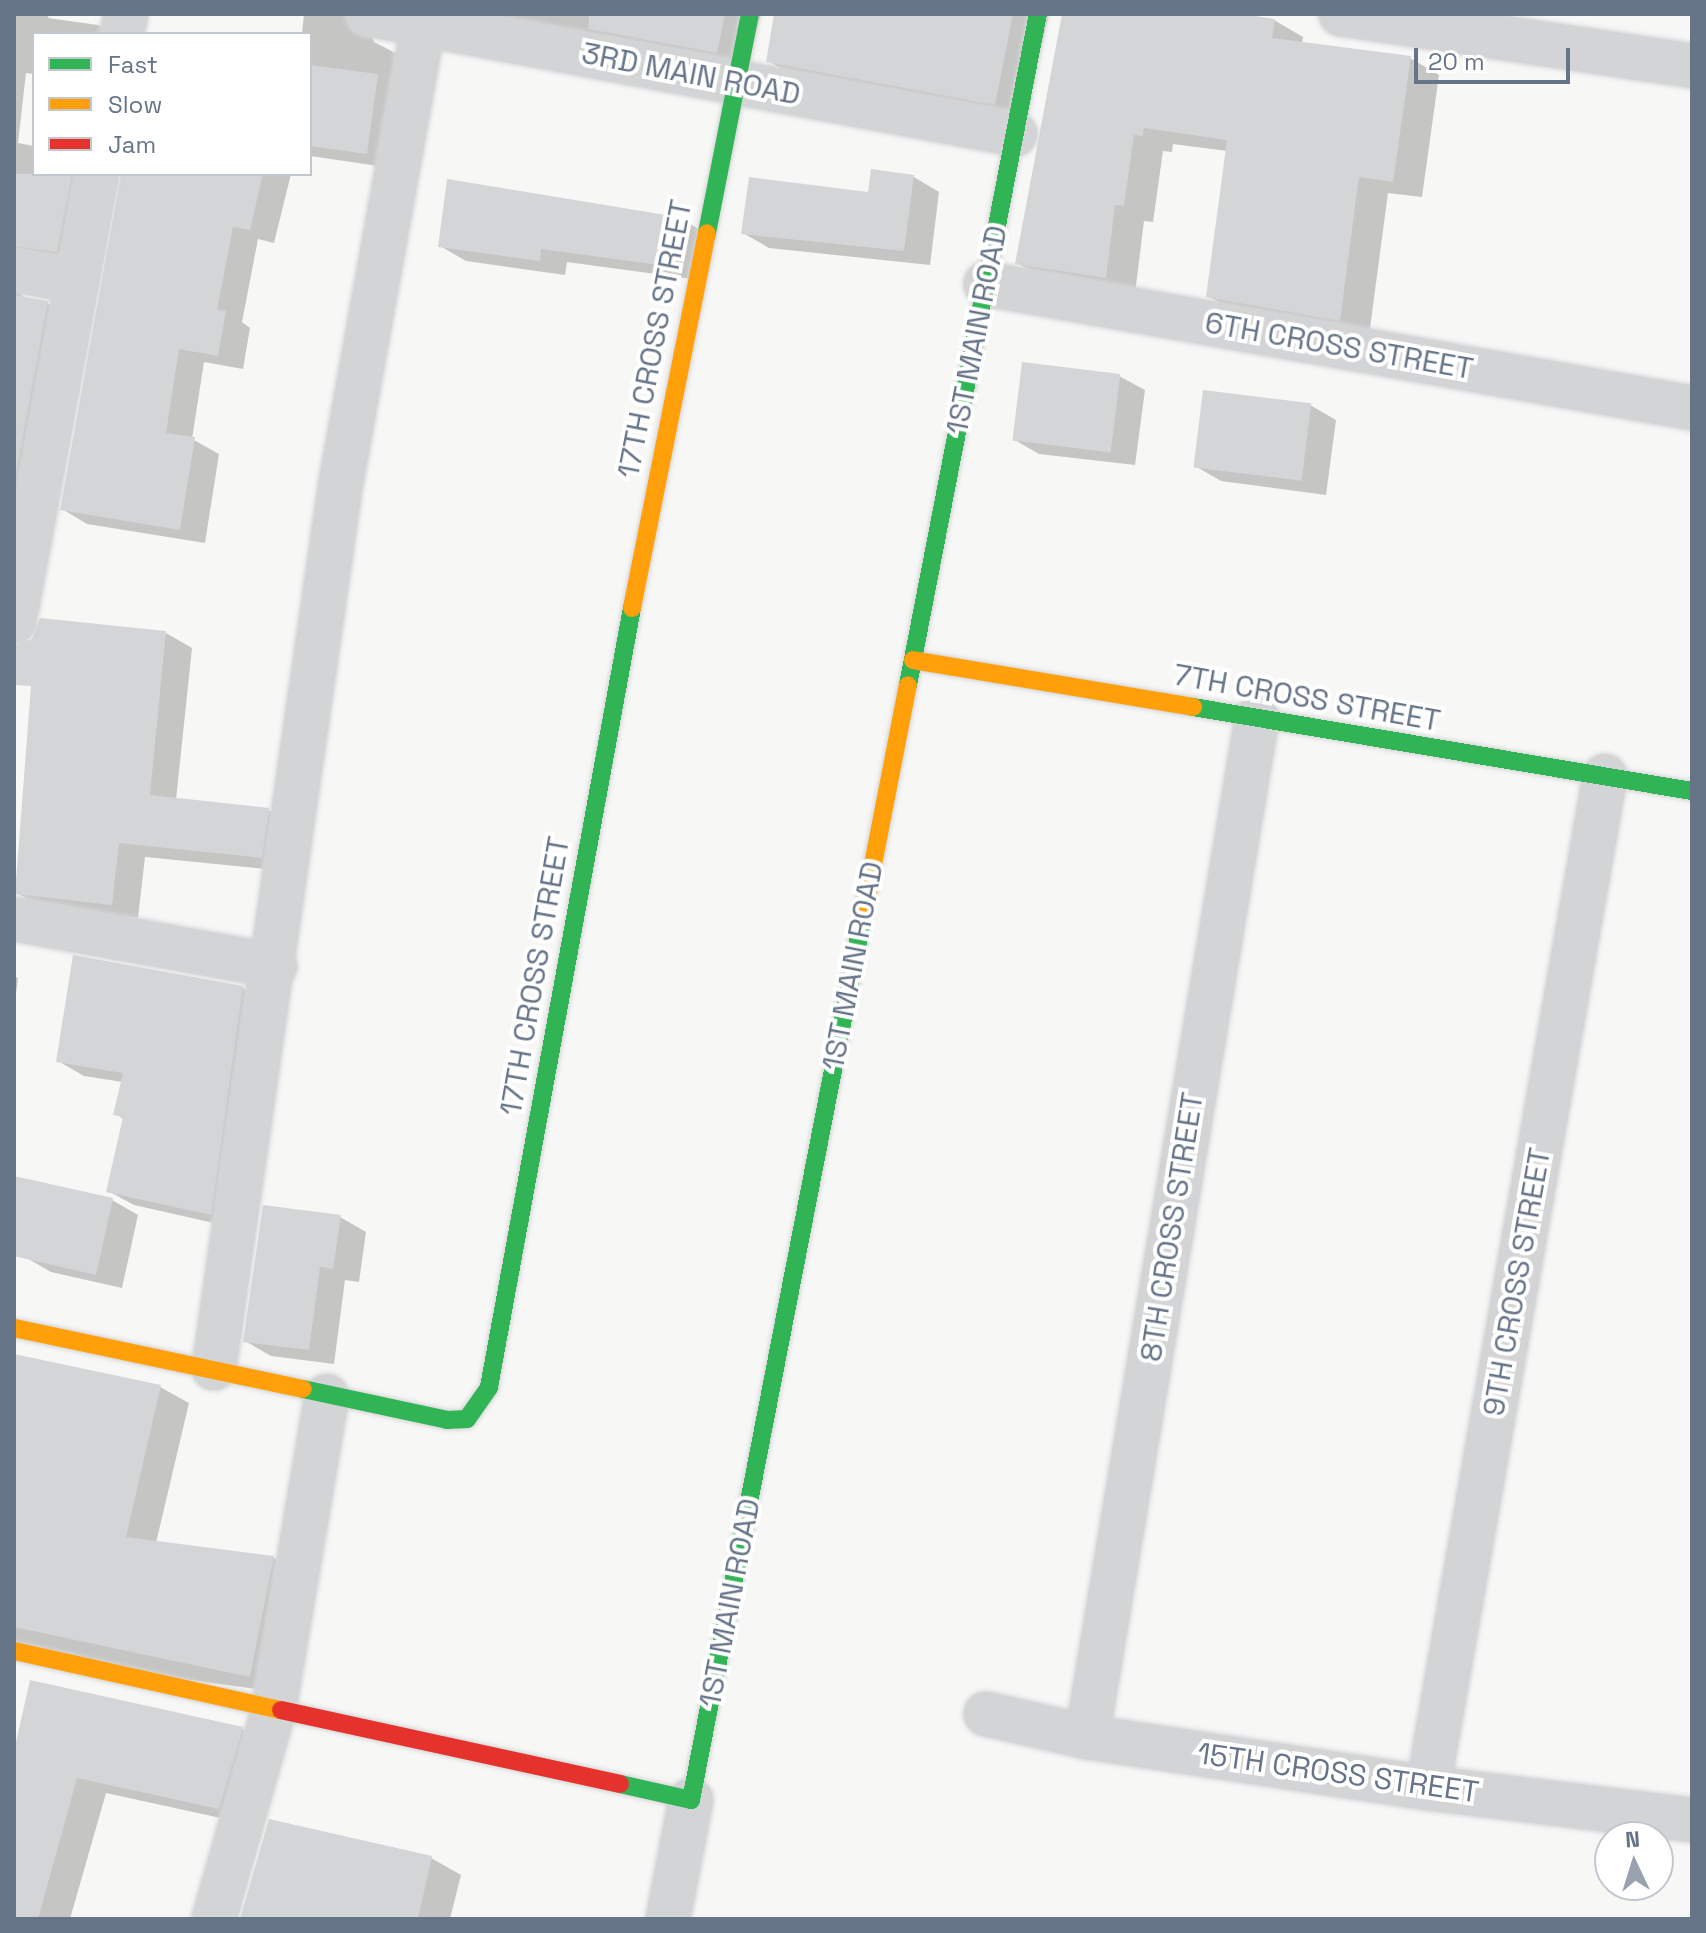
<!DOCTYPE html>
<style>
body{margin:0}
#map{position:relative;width:1706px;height:1933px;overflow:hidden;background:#f7f7f6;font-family:"Space Grotesk",sans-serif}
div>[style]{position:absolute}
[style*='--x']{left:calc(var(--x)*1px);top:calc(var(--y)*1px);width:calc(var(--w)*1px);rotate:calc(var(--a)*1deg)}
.shadow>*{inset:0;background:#0003}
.building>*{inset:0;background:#d4d5d6;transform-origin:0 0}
.roads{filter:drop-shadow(0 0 2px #d4d5d6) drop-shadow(0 0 2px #d4d5d6)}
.street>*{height:44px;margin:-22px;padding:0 22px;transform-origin:22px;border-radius:22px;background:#d3d4d5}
.fast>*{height:18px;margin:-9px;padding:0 9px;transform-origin:9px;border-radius:9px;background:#30b455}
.slow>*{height:18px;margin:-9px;padding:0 9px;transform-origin:9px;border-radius:9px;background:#ff9f0a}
.jam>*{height:18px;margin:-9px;padding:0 9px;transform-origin:9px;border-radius:9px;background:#e5322d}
span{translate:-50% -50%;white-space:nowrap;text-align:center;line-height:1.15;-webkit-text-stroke:8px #fff;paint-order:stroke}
.street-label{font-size:30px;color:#667488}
.frame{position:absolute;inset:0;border:16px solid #667488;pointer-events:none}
.legend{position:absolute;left:32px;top:32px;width:280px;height:144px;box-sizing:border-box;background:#fff;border:2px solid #c2c7cf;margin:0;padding:10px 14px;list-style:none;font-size:24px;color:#667488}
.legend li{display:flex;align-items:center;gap:16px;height:40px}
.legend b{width:40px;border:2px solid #c2c7cf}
.north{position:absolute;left:1594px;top:1821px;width:80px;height:80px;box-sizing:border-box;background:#fff;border:2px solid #c2c7cf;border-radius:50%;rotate:356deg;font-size:22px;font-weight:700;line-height:32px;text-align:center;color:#667488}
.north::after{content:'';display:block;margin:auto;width:28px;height:36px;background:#99a2ae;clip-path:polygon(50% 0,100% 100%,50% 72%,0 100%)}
.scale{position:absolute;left:1414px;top:48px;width:156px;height:36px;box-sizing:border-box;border:4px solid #667488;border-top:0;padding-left:10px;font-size:24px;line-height:28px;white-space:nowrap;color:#667488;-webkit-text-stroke:6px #fff;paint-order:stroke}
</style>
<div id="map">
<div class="shadow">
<div style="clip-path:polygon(14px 14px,49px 14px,48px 18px,98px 25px,114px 34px,34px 34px,34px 74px,26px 73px,18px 143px,34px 146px,34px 174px,109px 174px,86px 267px,17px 283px,23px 297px,47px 303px,76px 320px,14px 609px)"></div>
<div style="clip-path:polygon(304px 14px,378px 14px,368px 26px,374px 42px,405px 58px,392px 168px,310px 156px,310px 34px,302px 34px)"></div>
<div style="clip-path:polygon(494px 14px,761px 14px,746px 69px,514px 26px)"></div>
<div style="clip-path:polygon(775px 14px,1049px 14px,1024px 120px,798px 78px,768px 61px)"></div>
<div style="clip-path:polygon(1063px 14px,1258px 14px,1257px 18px,1274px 20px,1303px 37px,1302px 44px,1410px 58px,1439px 75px,1422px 197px,1388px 193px,1369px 336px,1238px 313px,1208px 296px,1227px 151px,1173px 144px,1172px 152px,1163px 151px,1153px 222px,1144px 221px,1135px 294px,1047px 280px,1017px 263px)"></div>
<div style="clip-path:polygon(122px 174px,291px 174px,274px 243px,258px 239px,242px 322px,250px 328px,243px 369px,204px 362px,192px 439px,219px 454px,205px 543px,87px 524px,62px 509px)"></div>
<div style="clip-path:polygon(914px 177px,939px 192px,930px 265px,769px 248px,743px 233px)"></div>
<div style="clip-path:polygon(683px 220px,709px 235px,700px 280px,567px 262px,565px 275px,466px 261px,440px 246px)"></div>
<div style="clip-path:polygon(1119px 376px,1145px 390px,1135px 465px,1039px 454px,1013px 439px)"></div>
<div style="clip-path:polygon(1310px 405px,1336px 420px,1326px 495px,1221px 481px,1195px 466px)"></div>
<div style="clip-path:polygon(166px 633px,192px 648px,176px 800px,268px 810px,294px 825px,287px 871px,145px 857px,138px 918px,43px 908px,17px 893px)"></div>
<div style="clip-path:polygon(75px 957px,243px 988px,269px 1003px,236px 1228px,134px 1205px,108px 1191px,125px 1120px,116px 1114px,123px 1082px,84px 1076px,58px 1061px)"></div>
<div style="clip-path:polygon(14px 976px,18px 978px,14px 1010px)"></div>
<div style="clip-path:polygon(112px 1200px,138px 1215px,122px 1288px,51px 1272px,25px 1257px)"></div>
<div style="clip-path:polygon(340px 1217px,366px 1232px,359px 1282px,345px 1280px,334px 1364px,271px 1356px,245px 1341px)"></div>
<div style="clip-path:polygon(14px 1359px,160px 1387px,189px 1403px,156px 1543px,274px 1558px,302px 1574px,279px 1692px,14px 1656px)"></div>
<div style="clip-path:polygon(242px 1729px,270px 1745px,248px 1824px,106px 1793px,70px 1919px,14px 1919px,14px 1760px)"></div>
<div style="clip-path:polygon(431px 1858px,461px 1875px,450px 1919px,241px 1919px)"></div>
</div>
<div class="building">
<div style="clip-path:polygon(589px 14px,725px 14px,717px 53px,588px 29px)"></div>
<div style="clip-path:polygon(774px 14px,1013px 14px,995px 105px,766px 62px)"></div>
<div style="clip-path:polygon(1062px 14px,1240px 14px,1275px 19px,1272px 38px,1411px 56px,1393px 182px,1359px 177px,1340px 321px,1206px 297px,1227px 140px,1144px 128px,1143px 136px,1134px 135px,1124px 206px,1115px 205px,1106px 278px,1015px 264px)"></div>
<div style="clip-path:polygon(310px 65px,378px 74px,367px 154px,310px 146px)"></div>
<div style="clip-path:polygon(871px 169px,914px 175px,904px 251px,741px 234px,749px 177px,868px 192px)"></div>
<div style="clip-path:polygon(14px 174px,72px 174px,57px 252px,14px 246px)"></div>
<div style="clip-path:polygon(121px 174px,263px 174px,250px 230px,233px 227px,217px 310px,226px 311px,218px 356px,179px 349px,166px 433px,195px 437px,180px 530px,60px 510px)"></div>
<div style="clip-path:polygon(447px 179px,684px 218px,674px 267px,541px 249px,540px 261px,438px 247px)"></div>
<div style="clip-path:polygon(14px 295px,48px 301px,14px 485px)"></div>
<div style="left:1022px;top:362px;width:99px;height:79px;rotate:7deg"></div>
<div style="left:1203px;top:390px;width:109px;height:78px;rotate:7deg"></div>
<div style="clip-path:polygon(40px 618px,166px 631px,150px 795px,269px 808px,262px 858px,119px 843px,112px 905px,15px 894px,31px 686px,14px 685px,14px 646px,32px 639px)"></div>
<div style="clip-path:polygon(73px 955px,243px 986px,211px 1215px,106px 1192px,123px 1117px,113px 1115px,123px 1073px,56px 1062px)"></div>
<div style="clip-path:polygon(14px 1176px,113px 1198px,96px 1275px,14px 1256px)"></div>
<div style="clip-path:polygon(263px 1205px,341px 1215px,333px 1269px,320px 1267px,309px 1350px,243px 1342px)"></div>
<div style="clip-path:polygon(14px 1354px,161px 1385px,126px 1537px,274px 1556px,250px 1677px,14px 1627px)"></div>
<div style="clip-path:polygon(30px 1680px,243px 1727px,219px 1809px,77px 1778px,38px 1919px,14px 1919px,14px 1751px)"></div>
<div style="clip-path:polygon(269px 1819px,432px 1856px,418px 1919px,240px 1919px)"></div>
</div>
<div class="roads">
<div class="street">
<div style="--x:368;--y:14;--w:658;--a:10.51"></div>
<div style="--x:1341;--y:14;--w:355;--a:8.4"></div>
<div style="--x:122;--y:34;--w:20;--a:-79"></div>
<div style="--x:14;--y:270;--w:64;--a:9.9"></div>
<div style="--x:986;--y:284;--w:717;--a:9.96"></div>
<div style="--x:14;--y:622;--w:456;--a:-79.5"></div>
<div style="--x:14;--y:919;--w:265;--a:10.2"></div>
<div style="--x:214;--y:1368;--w:889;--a:-81.85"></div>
<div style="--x:340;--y:488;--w:482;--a:-79.8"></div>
<div style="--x:986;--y:1714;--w:104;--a:12.8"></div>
<div style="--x:1087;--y:1737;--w:345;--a:8.5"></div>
<div style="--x:1428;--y:1788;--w:266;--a:6.9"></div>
<div style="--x:1087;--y:1737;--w:1033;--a:-80.53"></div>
<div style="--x:1428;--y:1788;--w:1027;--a:-80.08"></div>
<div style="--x:214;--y:1919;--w:219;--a:-74.1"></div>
<div style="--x:274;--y:1708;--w:316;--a:-80.4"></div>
<div style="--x:668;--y:1919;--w:121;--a:-79.1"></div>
</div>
<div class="fast">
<div style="--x:707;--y:233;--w:223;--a:-78.9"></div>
<div style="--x:908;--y:685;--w:683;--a:-79.04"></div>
<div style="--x:1193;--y:707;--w:506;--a:9.56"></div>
<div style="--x:303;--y:1389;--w:147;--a:12.1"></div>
<div style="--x:447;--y:1420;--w:20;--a:-3"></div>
<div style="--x:467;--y:1419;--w:39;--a:-55"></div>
<div style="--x:489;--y:1387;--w:792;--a:-79.6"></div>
<div style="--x:620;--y:1784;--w:73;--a:12.7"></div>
<div style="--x:691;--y:1800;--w:895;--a:-78.99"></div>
</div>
<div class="slow">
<div style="--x:632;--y:608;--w:382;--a:-78.7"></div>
<div style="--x:913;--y:660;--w:284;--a:9.5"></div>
<div style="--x:862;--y:921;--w:240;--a:-79"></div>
<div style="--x:14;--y:1328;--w:295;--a:11.9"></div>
<div style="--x:14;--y:1651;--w:273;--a:12.5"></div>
</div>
<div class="jam">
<div style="--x:281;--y:1710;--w:347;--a:12.3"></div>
</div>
</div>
<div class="street-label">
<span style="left:691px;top:74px;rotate:11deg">3RD MAIN ROAD</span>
<span style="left:977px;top:330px;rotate:-79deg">1ST MAIN ROAD</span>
<span style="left:655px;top:339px;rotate:-79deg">17TH CROSS STREET</span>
<span style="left:1339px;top:346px;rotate:10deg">6TH CROSS STREET</span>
<span style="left:1307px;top:698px;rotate:10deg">7TH CROSS STREET</span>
<span style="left:853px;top:966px;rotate:-79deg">1ST MAIN ROAD</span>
<span style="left:535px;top:976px;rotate:-80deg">17TH CROSS STREET</span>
<span style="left:1172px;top:1227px;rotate:-81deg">8TH CROSS STREET</span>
<span style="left:1517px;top:1282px;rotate:-80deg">9TH CROSS STREET</span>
<span style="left:730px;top:1603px;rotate:-79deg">1ST MAIN ROAD</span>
<span style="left:1338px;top:1773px;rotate:8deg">15TH CROSS STREET</span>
</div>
<div class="frame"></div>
<ul class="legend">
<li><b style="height:10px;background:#30b455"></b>Fast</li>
<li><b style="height:10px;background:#ff9f0a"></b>Slow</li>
<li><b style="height:10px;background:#e5322d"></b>Jam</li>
</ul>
<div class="north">N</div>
<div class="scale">20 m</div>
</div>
